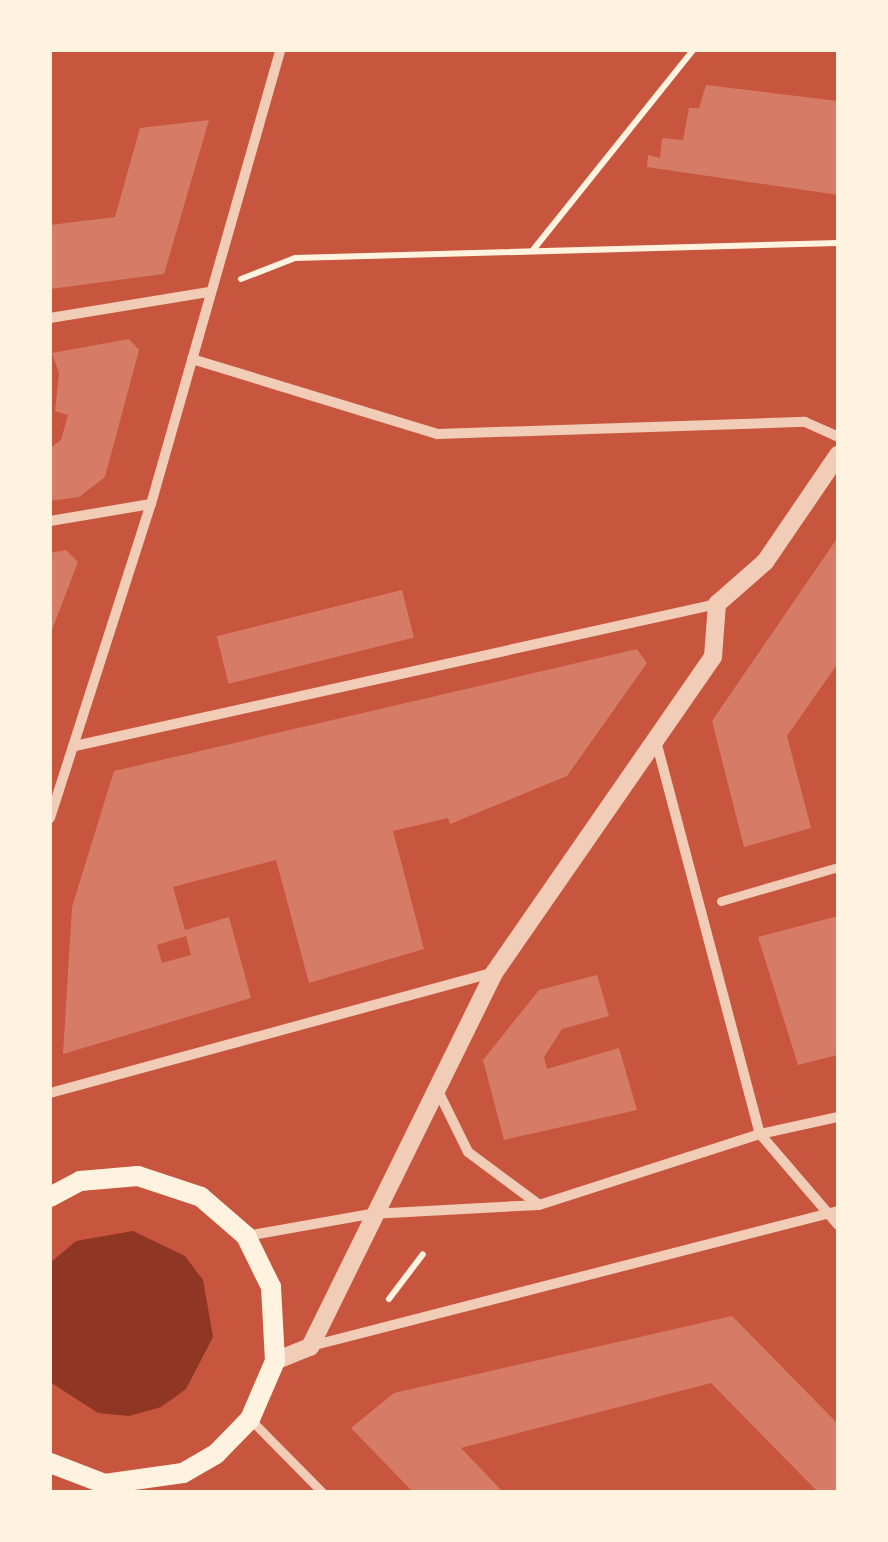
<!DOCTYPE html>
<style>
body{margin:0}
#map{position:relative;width:888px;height:1542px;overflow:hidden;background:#c8553d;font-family:Raleway,sans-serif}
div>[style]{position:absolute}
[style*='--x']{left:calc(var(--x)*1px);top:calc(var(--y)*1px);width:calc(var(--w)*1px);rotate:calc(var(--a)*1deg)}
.water>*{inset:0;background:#8f3625}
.building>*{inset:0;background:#d67c66;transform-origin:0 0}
.path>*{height:6px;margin:-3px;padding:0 3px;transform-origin:3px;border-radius:3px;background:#fff3e0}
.pedestrian>*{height:9px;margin:-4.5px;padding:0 4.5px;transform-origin:4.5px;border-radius:4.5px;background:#f1ccb7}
.minor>*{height:10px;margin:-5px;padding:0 5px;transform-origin:5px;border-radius:5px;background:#f1ccb7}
.tertiary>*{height:18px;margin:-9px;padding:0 9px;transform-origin:9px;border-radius:9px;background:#f1ccb7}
.secondary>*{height:20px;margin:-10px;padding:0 10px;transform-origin:10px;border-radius:10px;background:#fff3e0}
span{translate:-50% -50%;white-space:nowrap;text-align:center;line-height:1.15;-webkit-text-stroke:8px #fff3e0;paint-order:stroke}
.frame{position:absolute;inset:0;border:52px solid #fff3e0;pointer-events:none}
</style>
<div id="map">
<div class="water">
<div style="clip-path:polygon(133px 1231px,185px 1256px,203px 1280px,213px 1337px,186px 1389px,161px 1407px,129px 1416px,98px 1413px,50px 1382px,50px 1263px,76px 1241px)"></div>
</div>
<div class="building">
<div style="clip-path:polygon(706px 85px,838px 101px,838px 195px,647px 167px,648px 155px,660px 158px,662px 138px,683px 140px,689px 108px,699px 108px)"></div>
<div style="clip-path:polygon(209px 120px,164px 274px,50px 289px,50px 225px,115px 217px,140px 128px)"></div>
<div style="clip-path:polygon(129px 339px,139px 350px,105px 477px,79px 497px,50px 501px,50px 448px,61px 440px,68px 415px,55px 411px,59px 373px,52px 353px)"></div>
<div style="clip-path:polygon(838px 537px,838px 663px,787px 736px,811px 828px,744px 847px,712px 721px)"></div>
<div style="clip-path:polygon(66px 550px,78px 562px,50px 635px,50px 553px)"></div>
<div style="left:402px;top:590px;width:49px;height:191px;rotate:76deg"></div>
<div style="clip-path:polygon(evenodd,637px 649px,647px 663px,567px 776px,450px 824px,448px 818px,393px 831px,424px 949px,309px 983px,276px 860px,188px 883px,173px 887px,185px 930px,229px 917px,251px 998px,63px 1054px,72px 907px,114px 771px,637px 649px,186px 936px,191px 955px,162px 963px,157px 945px,186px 936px)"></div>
<div style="clip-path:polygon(838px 916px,838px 1055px,798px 1065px,758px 937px)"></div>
<div style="clip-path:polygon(597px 975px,609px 1016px,562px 1029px,544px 1057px,547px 1069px,619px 1048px,637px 1110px,504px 1140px,483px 1060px,539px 990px)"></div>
<div style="clip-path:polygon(732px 1316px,838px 1424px,838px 1492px,818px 1492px,711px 1383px,461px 1448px,503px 1492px,413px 1492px,351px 1428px,394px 1393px)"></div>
</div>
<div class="path">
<div style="--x:533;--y:250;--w:256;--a:-51.3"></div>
<div style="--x:241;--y:279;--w:58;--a:-21.3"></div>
<div style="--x:295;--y:258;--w:543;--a:-1.58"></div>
<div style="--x:389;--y:1299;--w:56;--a:-52.9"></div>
</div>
<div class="pedestrian">
<div style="--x:721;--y:901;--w:122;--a:-16.2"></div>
<div style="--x:250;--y:1419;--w:103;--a:45.4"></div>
</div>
<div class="minor">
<div style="--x:50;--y:318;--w:160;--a:-9.3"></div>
<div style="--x:192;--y:359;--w:257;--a:17"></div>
<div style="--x:438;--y:434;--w:367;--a:-1.9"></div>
<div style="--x:805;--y:422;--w:36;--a:24"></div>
<div style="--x:50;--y:521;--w:102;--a:-9.6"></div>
<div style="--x:656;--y:741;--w:407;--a:75.2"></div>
<div style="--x:760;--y:1134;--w:120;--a:49.4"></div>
<div style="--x:75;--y:746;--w:658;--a:-12.47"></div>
<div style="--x:50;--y:818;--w:330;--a:-72.2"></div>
<div style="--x:151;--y:504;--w:472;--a:-74.1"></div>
<div style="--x:437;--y:1089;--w:70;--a:63.8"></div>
<div style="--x:468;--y:1152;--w:87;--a:36.6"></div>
<div style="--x:50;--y:1093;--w:459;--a:-15.2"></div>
<div style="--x:246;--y:1236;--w:127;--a:-10"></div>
<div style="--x:371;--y:1214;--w:168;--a:-3.1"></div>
<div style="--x:539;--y:1205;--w:232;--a:-17.8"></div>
<div style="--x:760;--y:1134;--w:80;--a:-12.3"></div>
<div style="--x:311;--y:1346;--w:544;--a:-14.37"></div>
</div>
<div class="tertiary">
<div style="--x:275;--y:1361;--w:38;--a:-22"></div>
<div style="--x:310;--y:1347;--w:417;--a:-63.8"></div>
<div style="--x:494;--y:973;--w:384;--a:-55.3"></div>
<div style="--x:713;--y:657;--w:53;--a:-85.7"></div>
<div style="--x:717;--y:604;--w:64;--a:-41.2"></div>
<div style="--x:765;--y:562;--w:130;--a:-55.7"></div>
</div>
<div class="secondary">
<div style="--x:50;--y:1197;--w:34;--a:-28"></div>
<div style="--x:80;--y:1181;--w:58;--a:-4.9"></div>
<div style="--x:138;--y:1176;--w:66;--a:18.4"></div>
<div style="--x:201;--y:1197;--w:60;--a:40.9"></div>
<div style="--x:246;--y:1236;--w:57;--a:63.9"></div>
<div style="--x:271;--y:1287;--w:74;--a:86.9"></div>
<div style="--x:275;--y:1361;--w:63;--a:113.3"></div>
<div style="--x:250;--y:1419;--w:49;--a:134.2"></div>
<div style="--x:216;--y:1454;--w:38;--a:150"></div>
<div style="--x:183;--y:1473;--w:79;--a:172"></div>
<div style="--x:105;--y:1484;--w:59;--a:-159.1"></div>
</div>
<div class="frame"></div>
</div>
